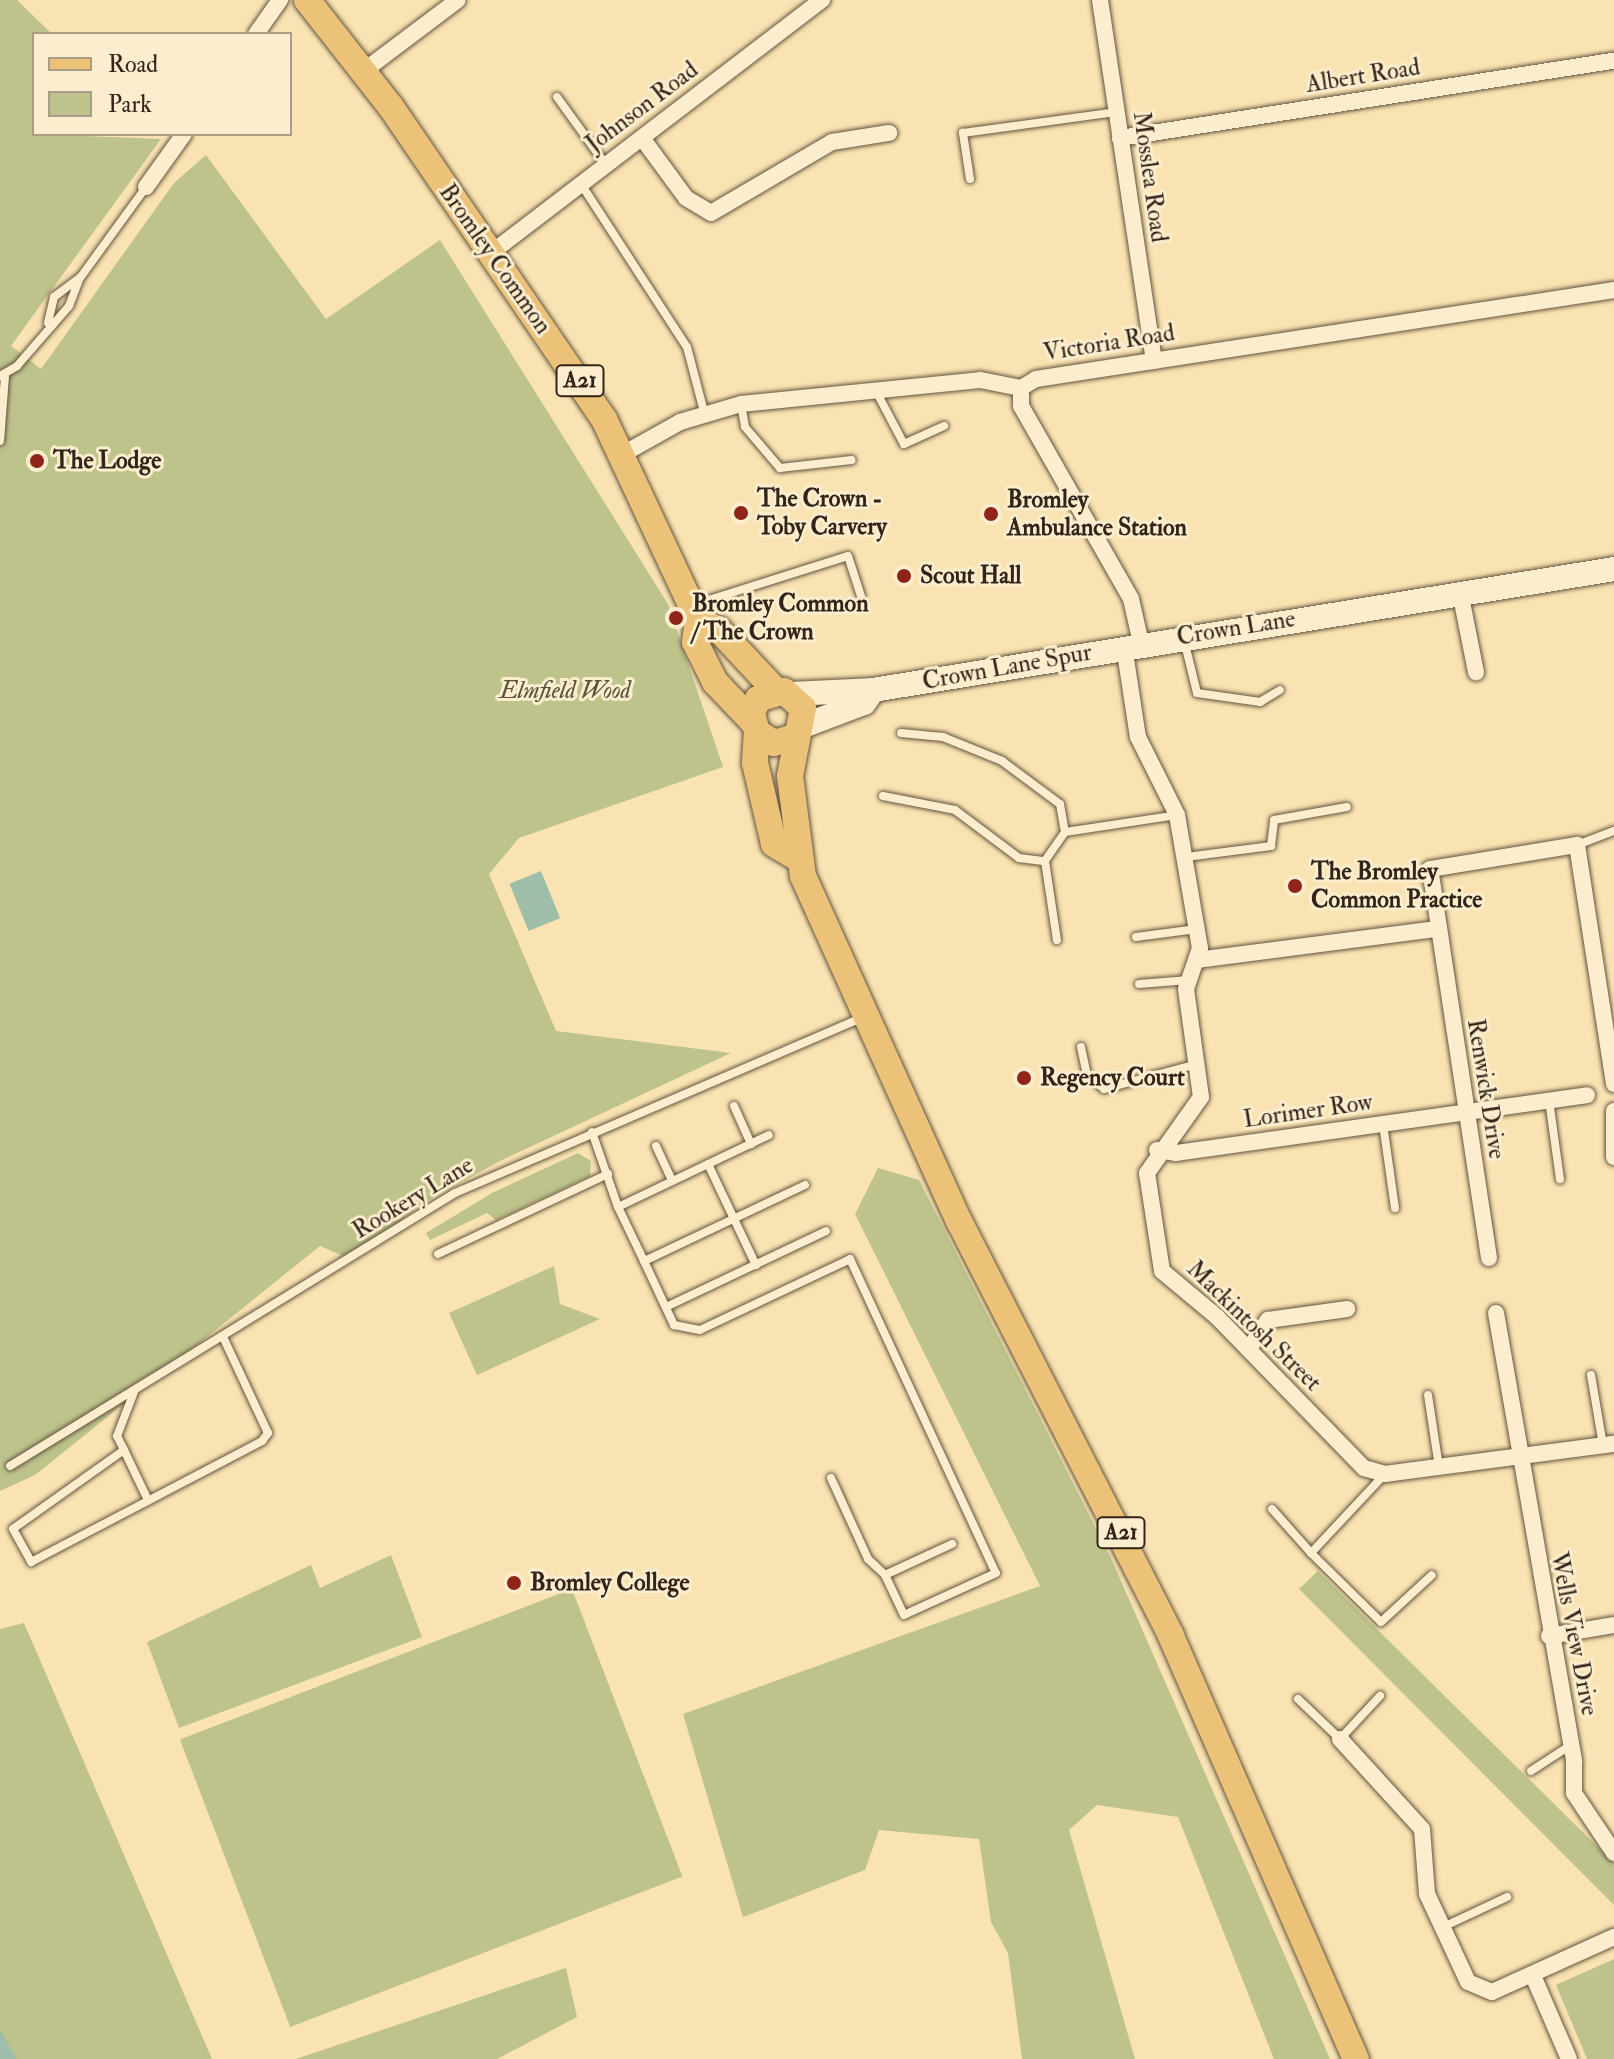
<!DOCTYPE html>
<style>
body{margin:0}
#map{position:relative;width:1614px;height:2059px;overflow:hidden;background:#f9e3b2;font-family:"IM FELL Double Pica",serif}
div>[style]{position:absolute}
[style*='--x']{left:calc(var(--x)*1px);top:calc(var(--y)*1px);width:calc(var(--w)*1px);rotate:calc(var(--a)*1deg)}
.green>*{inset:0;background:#bec38c;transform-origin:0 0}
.water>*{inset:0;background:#9ebeaa;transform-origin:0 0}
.roads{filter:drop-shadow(0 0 2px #63543f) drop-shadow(0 0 2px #63543f)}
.lane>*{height:8px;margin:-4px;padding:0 4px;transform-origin:4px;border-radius:4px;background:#fbedcd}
.street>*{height:16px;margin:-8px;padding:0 8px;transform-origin:8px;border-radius:8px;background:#fbedcd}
.secondary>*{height:24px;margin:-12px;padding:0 12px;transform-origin:12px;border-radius:12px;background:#fbedcd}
.primary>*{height:26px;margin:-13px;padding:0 13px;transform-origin:13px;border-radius:13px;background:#ecc279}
.dots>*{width:22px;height:22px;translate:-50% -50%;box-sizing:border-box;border:4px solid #fbedcd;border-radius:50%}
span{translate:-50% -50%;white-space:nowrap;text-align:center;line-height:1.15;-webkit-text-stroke:6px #fbedcd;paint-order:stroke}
.shield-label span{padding:2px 6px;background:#fbedcd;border:2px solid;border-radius:6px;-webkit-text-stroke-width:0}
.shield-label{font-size:22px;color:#312419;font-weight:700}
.street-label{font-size:24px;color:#312419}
.poi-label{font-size:24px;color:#312419;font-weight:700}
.left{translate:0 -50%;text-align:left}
.park-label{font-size:24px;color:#5b543c;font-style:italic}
.legend{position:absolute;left:32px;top:32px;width:260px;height:104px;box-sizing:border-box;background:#fbedcd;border:2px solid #aa9d85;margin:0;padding:10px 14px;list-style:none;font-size:24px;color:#312419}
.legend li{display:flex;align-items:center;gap:16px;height:40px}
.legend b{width:40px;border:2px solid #aa9d85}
</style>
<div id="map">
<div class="green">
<div style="clip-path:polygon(0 0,17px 0,52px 34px,34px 34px,34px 134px,161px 139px,11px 346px,41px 369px,174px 183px,206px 155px,326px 319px,440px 240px,668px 604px,723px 767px,519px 838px,489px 874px,556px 1031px,731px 1053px,504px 1159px,423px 1203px,353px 1260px,320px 1246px,35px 1475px,0 1491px)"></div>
<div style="clip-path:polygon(578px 1153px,591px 1161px,590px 1176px,496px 1220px,487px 1213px,430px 1240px,426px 1233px,492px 1193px)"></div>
<div style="clip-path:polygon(878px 1168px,919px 1180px,1111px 1558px,1330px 2059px,1274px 2059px,1178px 1817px,1097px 1805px,1069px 1830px,1135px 2059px,1022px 2059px,1008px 1953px,991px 1922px,979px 1839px,879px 1830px,865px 1870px,743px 1917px,683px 1714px,1040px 1586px,855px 1214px)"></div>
<div style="clip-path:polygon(554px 1266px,560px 1304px,600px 1319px,477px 1375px,449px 1313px)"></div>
<div style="clip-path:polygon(391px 1555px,422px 1637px,179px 1728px,147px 1642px,311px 1565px,320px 1588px)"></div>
<div style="clip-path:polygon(1318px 1571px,1614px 1863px,1614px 1905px,1299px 1589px)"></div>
<div style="left:572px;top:1589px;width:308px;height:420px;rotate:69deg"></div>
<div style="clip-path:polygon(24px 1623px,212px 2059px,0 2059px,0 1629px)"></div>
<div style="clip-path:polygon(1614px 1959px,1614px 2059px,1587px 2059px,1556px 1985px)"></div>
<div style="clip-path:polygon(566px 1968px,577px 2017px,497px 2059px,296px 2059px)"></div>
</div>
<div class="water">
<div style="left:541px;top:871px;width:51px;height:34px;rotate:68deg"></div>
<div style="clip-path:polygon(0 2030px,17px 2059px,0 2059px)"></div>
</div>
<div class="roads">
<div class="lane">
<div style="--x:557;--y:97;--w:84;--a:54.2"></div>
<div style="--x:970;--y:179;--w:47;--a:-98.7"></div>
<div style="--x:963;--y:133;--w:154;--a:-7.8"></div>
<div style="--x:581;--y:184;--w:194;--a:57"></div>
<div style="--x:687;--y:347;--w:67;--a:75.3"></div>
<div style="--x:48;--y:323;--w:27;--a:-77"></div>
<div style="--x:54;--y:297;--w:31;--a:-37"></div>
<div style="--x:0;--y:376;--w:20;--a:-30"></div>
<div style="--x:17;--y:366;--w:79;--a:-49.1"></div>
<div style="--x:69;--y:306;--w:30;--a:-69"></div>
<div style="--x:80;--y:278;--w:112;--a:-54"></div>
<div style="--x:876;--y:391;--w:60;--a:62.2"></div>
<div style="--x:904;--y:444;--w:44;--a:-24.2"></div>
<div style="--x:741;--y:404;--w:23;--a:80"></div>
<div style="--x:745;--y:427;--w:54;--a:49.5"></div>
<div style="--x:780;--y:468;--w:72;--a:-6.3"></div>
<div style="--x:0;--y:441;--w:65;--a:-85.6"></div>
<div style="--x:696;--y:604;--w:159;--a:-17.5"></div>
<div style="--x:848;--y:556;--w:42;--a:72"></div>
<div style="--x:1185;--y:644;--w:50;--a:76.2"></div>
<div style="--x:1197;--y:693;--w:64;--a:8.1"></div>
<div style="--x:1260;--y:702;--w:23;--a:-31"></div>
<div style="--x:901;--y:733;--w:42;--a:5.4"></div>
<div style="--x:943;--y:737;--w:64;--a:22.1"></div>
<div style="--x:1002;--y:761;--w:72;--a:36.6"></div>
<div style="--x:1060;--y:804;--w:28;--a:80"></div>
<div style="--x:1065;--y:832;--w:35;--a:125"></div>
<div style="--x:1045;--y:861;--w:80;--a:81.4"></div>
<div style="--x:883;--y:796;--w:73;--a:11"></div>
<div style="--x:955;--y:810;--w:80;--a:36.9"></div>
<div style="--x:1019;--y:858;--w:26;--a:7"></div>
<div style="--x:1065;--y:832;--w:113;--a:-8.6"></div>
<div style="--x:1577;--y:845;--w:40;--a:-21"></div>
<div style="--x:1186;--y:857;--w:86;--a:-7.4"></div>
<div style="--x:1271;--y:846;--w:26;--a:-83"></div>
<div style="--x:1274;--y:820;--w:74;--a:-10.1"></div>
<div style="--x:1136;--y:937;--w:61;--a:-7.6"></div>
<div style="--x:1139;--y:984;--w:50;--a:-4.6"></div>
<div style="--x:1081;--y:1047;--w:29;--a:78"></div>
<div style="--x:1087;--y:1075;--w:22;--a:39"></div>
<div style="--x:1104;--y:1089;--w:96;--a:-15"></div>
<div style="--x:1549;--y:1100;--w:80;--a:82.1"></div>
<div style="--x:734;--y:1106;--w:42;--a:65.9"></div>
<div style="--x:1383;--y:1124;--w:85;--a:81.9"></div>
<div style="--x:592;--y:1132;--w:79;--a:70.9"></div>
<div style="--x:618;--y:1207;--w:167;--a:-25.5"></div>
<div style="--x:656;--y:1146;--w:38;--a:65"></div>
<div style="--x:708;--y:1164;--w:112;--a:64.6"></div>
<div style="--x:805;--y:1185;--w:178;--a:154.7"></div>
<div style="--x:644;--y:1261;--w:71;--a:64.9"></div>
<div style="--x:674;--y:1325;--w:26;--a:11"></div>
<div style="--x:700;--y:1330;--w:166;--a:-25.3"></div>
<div style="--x:850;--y:1259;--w:346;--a:65.1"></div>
<div style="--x:996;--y:1573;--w:101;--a:155.5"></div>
<div style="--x:904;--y:1615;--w:44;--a:-115.4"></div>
<div style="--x:885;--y:1575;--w:74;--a:-24.8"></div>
<div style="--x:618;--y:1207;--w:60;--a:64.3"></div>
<div style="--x:438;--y:1254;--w:188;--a:-25.2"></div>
<div style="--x:666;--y:1307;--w:177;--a:-25.4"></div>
<div style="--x:1591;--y:1375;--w:71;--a:80.3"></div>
<div style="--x:134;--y:1392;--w:47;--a:111.1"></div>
<div style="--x:117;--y:1436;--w:16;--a:63"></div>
<div style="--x:124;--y:1450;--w:136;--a:144.6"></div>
<div style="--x:13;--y:1529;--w:38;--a:61"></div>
<div style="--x:31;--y:1562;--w:261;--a:-27.6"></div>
<div style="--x:262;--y:1441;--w:10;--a:-53"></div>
<div style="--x:268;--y:1433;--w:106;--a:-115.1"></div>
<div style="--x:1428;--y:1395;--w:73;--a:81.3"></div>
<div style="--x:124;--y:1450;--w:51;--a:64.4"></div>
<div style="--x:10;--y:1466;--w:522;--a:-31.53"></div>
<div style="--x:455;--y:1193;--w:444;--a:-23.3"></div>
<div style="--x:1384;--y:1475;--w:107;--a:133.1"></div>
<div style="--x:1311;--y:1553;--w:98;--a:44.6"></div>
<div style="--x:1381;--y:1622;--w:69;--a:-42.7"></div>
<div style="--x:831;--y:1478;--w:89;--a:65.4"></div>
<div style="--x:868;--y:1559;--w:23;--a:43"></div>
<div style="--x:1272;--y:1509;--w:59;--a:48.4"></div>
<div style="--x:1298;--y:1699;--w:58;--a:43.6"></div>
<div style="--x:1340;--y:1739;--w:59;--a:-47.1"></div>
<div style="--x:1531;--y:1771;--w:48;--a:-33"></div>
<div style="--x:1443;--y:1927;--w:71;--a:-25.1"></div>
</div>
<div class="street">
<div style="--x:1100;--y:0;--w:365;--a:81.5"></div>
<div style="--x:256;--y:34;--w:42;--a:-54.8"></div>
<div style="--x:361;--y:73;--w:121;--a:-37"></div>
<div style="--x:642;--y:138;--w:74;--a:53.7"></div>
<div style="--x:686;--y:198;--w:29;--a:31"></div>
<div style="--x:711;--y:213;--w:140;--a:-30.4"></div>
<div style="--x:832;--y:142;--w:58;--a:-9"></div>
<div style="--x:1120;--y:138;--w:500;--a:-8.9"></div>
<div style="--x:146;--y:187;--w:65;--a:-54.4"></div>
<div style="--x:491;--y:253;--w:417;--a:-37.4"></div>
<div style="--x:1021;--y:388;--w:17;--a:-31"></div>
<div style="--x:1036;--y:379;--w:585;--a:-8.75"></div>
<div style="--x:1021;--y:388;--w:18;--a:90"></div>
<div style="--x:1021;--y:406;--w:222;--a:60.3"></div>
<div style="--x:1131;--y:599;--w:45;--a:77.2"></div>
<div style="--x:623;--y:454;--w:65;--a:-29.3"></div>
<div style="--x:680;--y:422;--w:64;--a:-16.4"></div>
<div style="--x:741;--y:404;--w:240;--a:-5.7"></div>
<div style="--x:980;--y:380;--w:42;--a:11"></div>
<div style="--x:1460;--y:592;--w:82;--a:78.7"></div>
<div style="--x:1124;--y:646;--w:92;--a:81.3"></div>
<div style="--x:1138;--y:737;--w:87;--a:63.4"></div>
<div style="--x:1177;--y:815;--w:135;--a:80.2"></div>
<div style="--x:1200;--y:948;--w:43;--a:108.9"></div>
<div style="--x:1186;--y:989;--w:109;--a:82.1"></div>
<div style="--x:1201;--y:1097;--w:93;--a:125.4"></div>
<div style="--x:1147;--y:1173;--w:99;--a:81.3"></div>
<div style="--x:1162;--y:1271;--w:72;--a:39.9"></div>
<div style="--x:1217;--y:1317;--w:211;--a:45.8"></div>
<div style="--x:1364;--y:1468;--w:22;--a:16"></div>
<div style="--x:1385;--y:1474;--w:231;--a:-7.5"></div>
<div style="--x:1197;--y:960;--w:240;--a:-7.4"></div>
<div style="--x:1614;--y:1111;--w:46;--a:90"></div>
<div style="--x:1157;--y:1150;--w:19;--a:9"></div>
<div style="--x:1176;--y:1153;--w:415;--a:-8"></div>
<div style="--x:1489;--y:1258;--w:393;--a:-98.6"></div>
<div style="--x:1430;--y:869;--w:149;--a:-9.3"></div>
<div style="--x:1577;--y:845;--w:242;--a:81.2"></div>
<div style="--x:1496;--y:1313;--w:456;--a:80.1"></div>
<div style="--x:1574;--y:1762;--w:31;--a:90"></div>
<div style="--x:1574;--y:1793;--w:72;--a:56.3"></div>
<div style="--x:1249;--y:1349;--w:35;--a:-57"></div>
<div style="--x:1268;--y:1320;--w:80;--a:-7.9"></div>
<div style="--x:1549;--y:1636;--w:66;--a:-9.6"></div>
<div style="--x:1340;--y:1739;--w:122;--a:47.7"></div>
<div style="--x:1422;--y:1829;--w:65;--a:85.6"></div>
<div style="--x:1427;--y:1894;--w:97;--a:65"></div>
<div style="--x:1468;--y:1982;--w:26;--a:23"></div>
<div style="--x:1492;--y:1992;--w:134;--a:-24.3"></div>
<div style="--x:1534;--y:1978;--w:88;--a:66.6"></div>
</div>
<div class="secondary">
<div style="--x:792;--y:694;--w:81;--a:-2.8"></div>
<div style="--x:873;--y:690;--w:751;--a:-9.27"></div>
<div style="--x:803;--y:726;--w:65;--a:-20.7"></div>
<div style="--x:864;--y:703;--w:16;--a:-55"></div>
</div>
<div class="primary">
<div style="--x:307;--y:0;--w:136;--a:51.9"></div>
<div style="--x:391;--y:107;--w:378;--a:55.7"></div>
<div style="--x:604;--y:419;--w:222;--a:64.9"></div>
<div style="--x:698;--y:620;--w:22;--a:98"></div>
<div style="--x:695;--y:642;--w:45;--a:63.4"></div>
<div style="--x:715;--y:682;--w:54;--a:46.5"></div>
<div style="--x:698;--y:620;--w:23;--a:25"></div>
<div style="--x:719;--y:630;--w:82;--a:47"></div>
<div style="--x:757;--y:732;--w:31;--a:94"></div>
<div style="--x:755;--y:763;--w:83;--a:76.8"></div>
<div style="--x:774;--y:844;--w:26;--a:31"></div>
<div style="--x:795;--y:737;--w:22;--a:164"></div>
<div style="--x:774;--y:743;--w:20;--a:-147"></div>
<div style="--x:757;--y:732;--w:20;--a:-105"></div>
<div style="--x:752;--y:713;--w:15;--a:-67"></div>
<div style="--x:758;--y:699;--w:27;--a:-17"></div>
<div style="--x:784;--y:691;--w:25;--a:42"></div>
<div style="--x:803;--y:708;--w:69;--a:100.8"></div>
<div style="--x:790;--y:776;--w:101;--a:82.6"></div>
<div style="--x:803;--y:876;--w:379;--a:65.7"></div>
<div style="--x:959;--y:1221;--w:466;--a:62.9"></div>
<div style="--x:1171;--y:1636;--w:462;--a:66.4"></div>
</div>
</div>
<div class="dots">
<div style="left:37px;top:461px;background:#8f2418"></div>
<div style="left:741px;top:513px;background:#8f2418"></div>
<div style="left:991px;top:514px;background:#8f2418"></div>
<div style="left:904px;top:576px;background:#8f2418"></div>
<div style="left:676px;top:618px;background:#8f2418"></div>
<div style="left:1295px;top:886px;background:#8f2418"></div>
<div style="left:1024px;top:1078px;background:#8f2418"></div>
<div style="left:514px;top:1583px;background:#8f2418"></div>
</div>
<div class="shield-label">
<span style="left:580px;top:381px">A21</span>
<span style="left:1121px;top:1533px">A21</span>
</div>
<div class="street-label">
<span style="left:1363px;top:76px;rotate:-9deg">Albert Road</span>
<span style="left:642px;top:107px;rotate:-37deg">Johnson Road</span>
<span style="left:1150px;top:177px;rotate:82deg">Mosslea Road</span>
<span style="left:495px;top:259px;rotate:55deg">Bromley Common</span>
<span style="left:1109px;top:343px;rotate:-9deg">Victoria Road</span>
<span style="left:1236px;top:628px;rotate:-9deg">Crown Lane</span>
<span style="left:1007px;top:667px;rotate:-10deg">Crown Lane Spur</span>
<span style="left:1486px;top:1089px;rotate:81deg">Renwick Drive</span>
<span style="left:1308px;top:1111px;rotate:-8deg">Lorimer Row</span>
<span style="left:413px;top:1198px;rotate:-31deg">Rookery Lane</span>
<span style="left:1254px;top:1326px;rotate:44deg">Mackintosh Street</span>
<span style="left:1574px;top:1634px;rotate:79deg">Wells View Drive</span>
</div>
<div class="poi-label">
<span class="left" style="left:53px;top:461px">The Lodge</span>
<span class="left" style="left:757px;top:513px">The Crown -<br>Toby Carvery</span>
<span class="left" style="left:1007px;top:514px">Bromley<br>Ambulance Station</span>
<span class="left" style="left:920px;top:576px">Scout Hall</span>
<span class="left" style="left:692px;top:618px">Bromley Common<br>/ The Crown</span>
<span class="left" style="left:1311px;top:886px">The Bromley<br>Common Practice</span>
<span class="left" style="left:1040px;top:1078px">Regency Court</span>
<span class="left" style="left:530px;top:1583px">Bromley College</span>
</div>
<div class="park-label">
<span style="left:565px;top:691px">Elmfield Wood</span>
</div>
<ul class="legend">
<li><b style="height:10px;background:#ecc279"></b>Road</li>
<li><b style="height:22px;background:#bec38c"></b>Park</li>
</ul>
</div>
